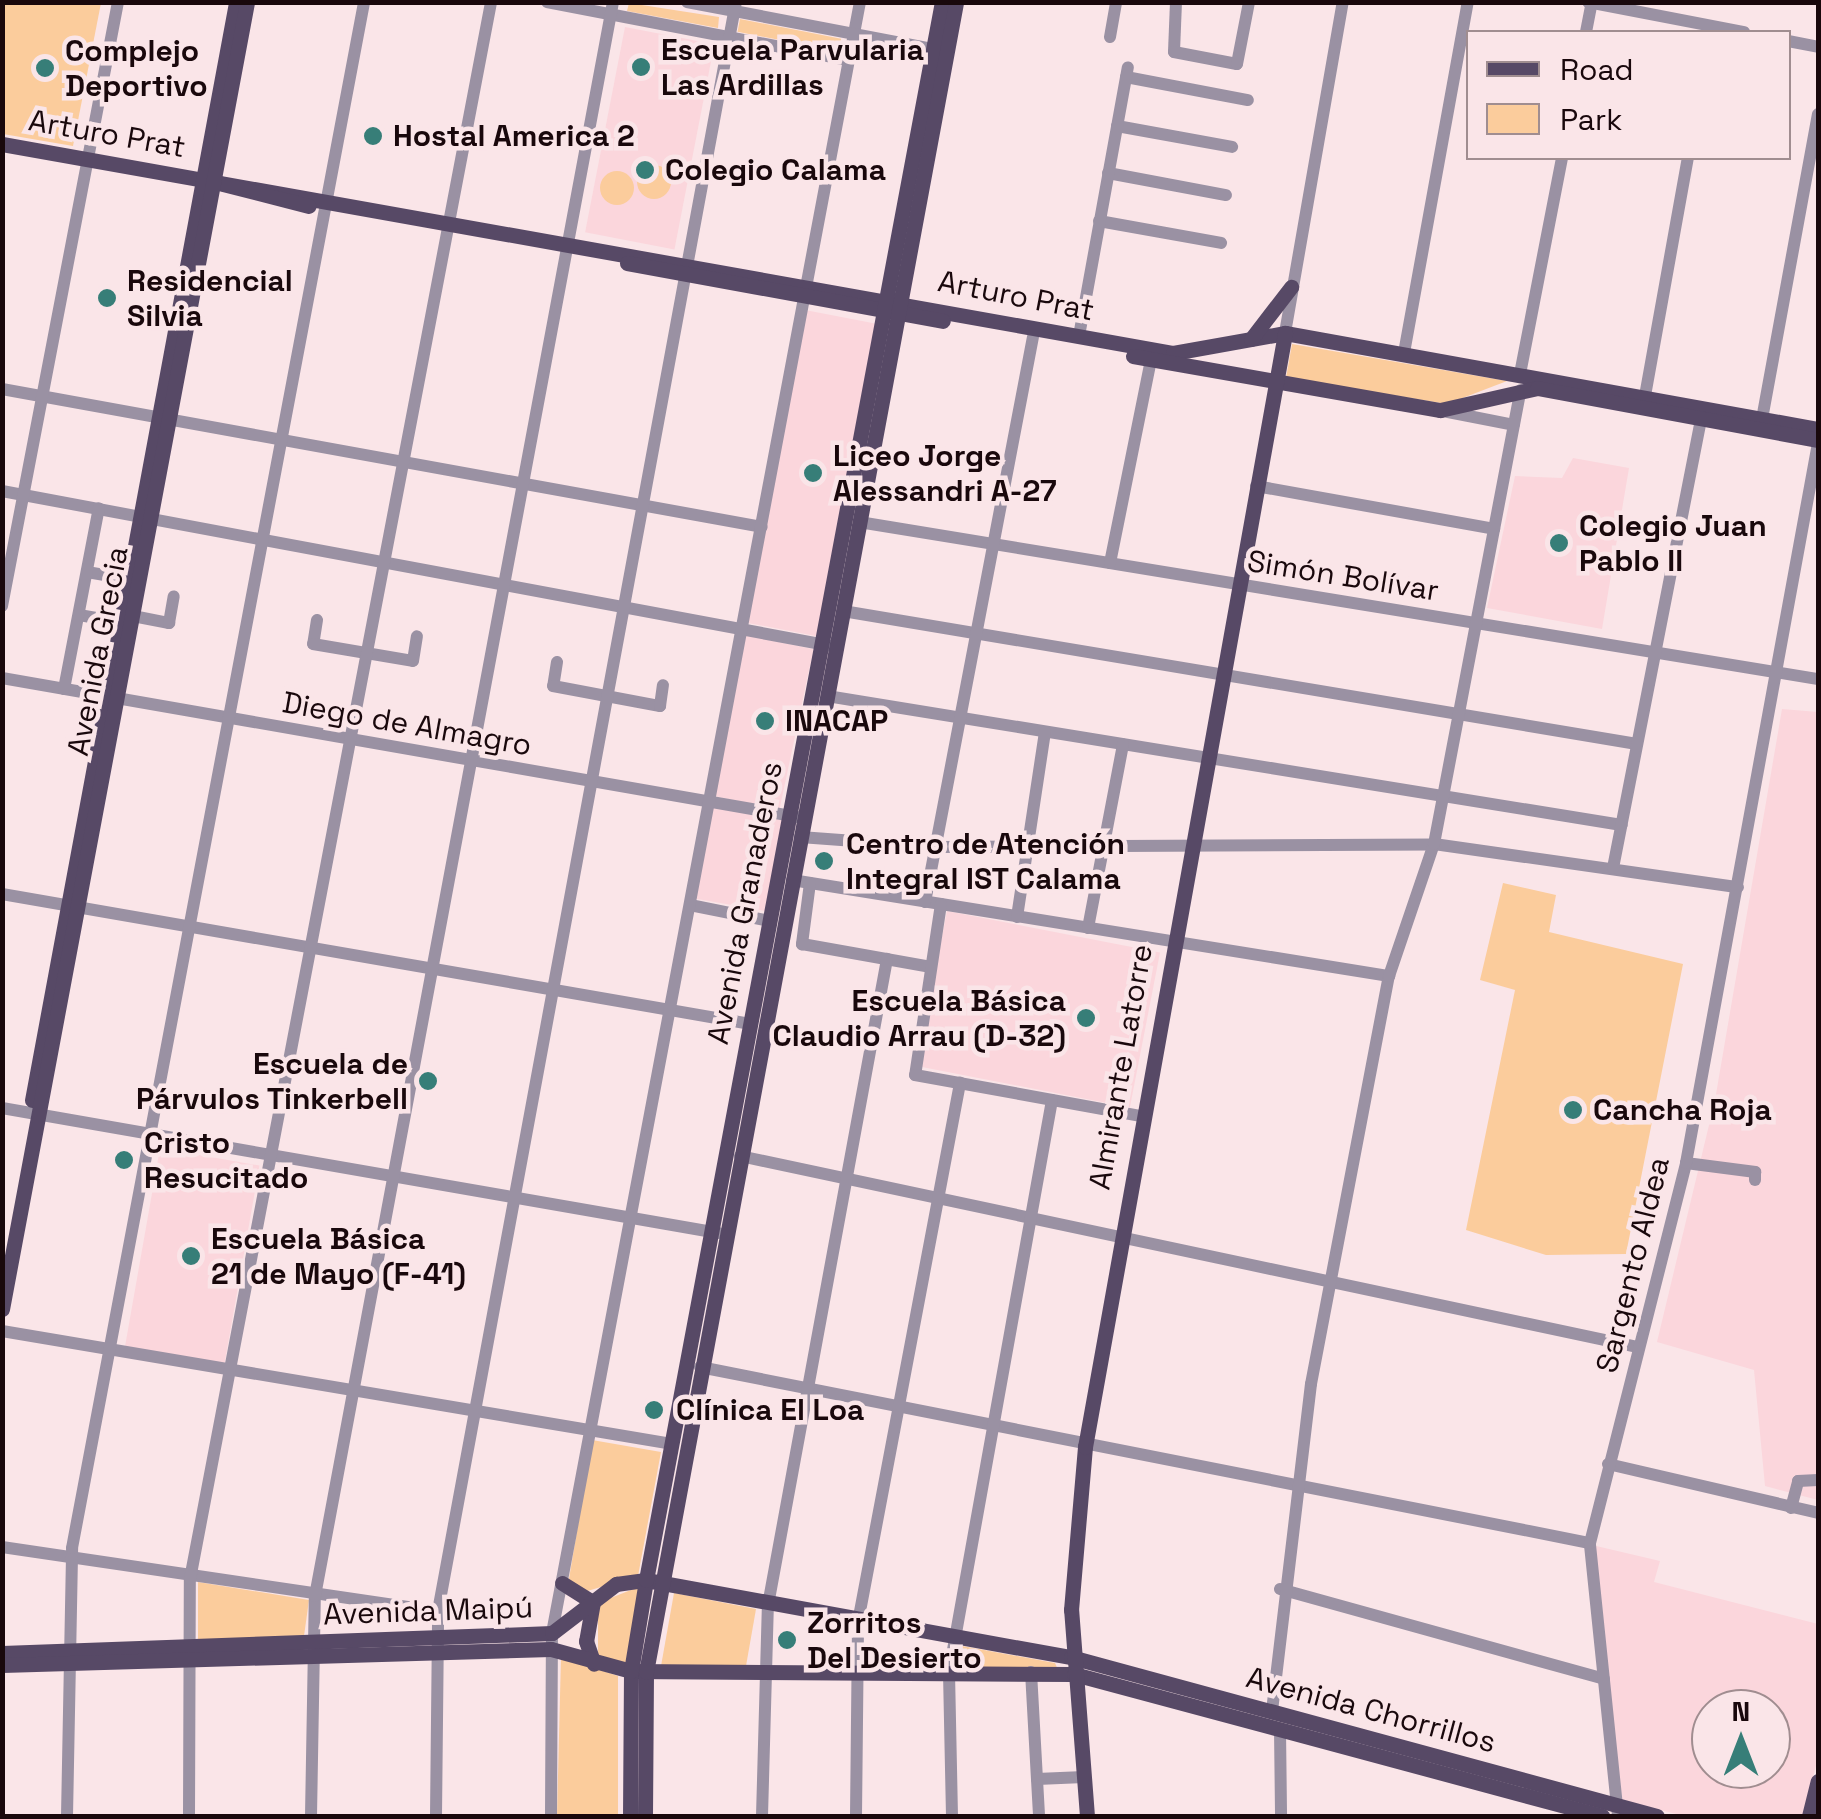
<!DOCTYPE html>
<meta charset="utf-8">
<style>
body{margin:0}
#map{position:relative;width:1821px;height:1819px;overflow:hidden;background:#fae5e8;font-family:"Space Grotesk",sans-serif}
div>[style]{position:absolute}
[style*='--x']{left:calc(var(--x)*1px);top:calc(var(--y)*1px);width:calc(var(--w)*1px);rotate:calc(var(--a)*1deg)}
.built>*{inset:0;background:#fbd6dc;transform-origin:0 0}
.green>*{inset:0;background:#fbcc9c;transform-origin:0 0}
.round{border-radius:50%}
.minor>*{height:12px;margin:-6px;padding:0 6px;transform-origin:6px;border-radius:6px;background:#9a91a3}
.major>*{height:15px;margin:-7.5px;padding:0 7.5px;transform-origin:7.5px;border-radius:7.5px;background:#574966}
.dots>*{width:28px;height:28px;translate:-50% -50%;box-sizing:border-box;border:5px solid #fae5e8;border-radius:50%}
span{translate:-50% -50%;white-space:nowrap;text-align:center;line-height:1.15;-webkit-text-stroke:9px #fae5e8;paint-order:stroke}
.poi-label{font-size:30px;color:#19080c;font-weight:700}
.left{translate:0 -50%;text-align:left}
.right{translate:-100% -50%;text-align:right}
.street-label{font-size:30px;color:#19080c}
.frame{position:absolute;inset:0;border:5px solid #19080c;pointer-events:none}
.legend{position:absolute;left:1466px;top:30px;width:325px;height:130px;box-sizing:border-box;background:#fae5e8;border:2px solid #a08d90;margin:0;padding:12px 18px;list-style:none;font-size:30px;color:#19080c}
.legend li{display:flex;align-items:center;gap:20px;height:50px}
.legend b{width:50px;border:2px solid #a08d90}
.north{position:absolute;left:1691px;top:1689px;width:100px;height:100px;box-sizing:border-box;background:#fae5e8;border:2px solid #a08d90;border-radius:50%;rotate:0deg;font-size:28px;font-weight:700;line-height:40px;text-align:center;color:#19080c}
.north::after{content:'';display:block;margin:auto;width:35px;height:45px;background:#377e78;clip-path:polygon(50% 0,100% 100%,50% 72%,0 100%)}
</style>
<div id="map">
<div class="built">
<div style="left:625px;top:27px;width:91px;height:209px;rotate:11deg"></div>
<div style="left:805px;top:310px;width:74px;height:318px;rotate:11deg"></div>
<div style="clip-path:polygon(1573px 458px,1629px 468px,1602px 629px,1487px 608px,1515px 476px,1562px 478px)"></div>
<div style="left:746px;top:635px;width:69px;height:164px;rotate:12deg"></div>
<div style="clip-path:polygon(1782px 709px,1818px 712px,1818px 1500px,1765px 1486px,1754px 1370px,1657px 1342px,1715px 1100px)"></div>
<div style="left:711px;top:807px;width:72px;height:93px;rotate:10deg"></div>
<div style="left:947px;top:911px;width:217px;height:158px;rotate:11deg"></div>
<div style="left:160px;top:1148px;width:101px;height:202px;rotate:10deg"></div>
<div style="left:268px;top:1235px;width:41px;height:11px;rotate:10deg"></div>
<div style="clip-path:polygon(evenodd,1592px 1545px,1660px 1561px,1654px 1582px,1818px 1624px,1818px 1758px,1803px 1816px,1684px 1816px,1622px 1800px,1592px 1545px,1711px 1709px,1771px 1709px,1771px 1769px,1711px 1769px,1711px 1709px)"></div>
</div>
<div class="green">
<div style="clip-path:polygon(2px 3px,101px 3px,73px 146px,3px 134px)"></div>
<div style="clip-path:polygon(629px 3px,719px 17px,718px 28px,627px 11px)"></div>
<div style="left:740px;top:19px;width:103px;height:13px;rotate:11deg"></div>
<div style="clip-path:polygon(859px 42px,911px 53px,909px 64px,855px 55px)"></div>
<div class="round" style="left:637px;top:165px;width:34px;height:34px"></div>
<div class="round" style="left:600px;top:171px;width:34px;height:34px"></div>
<div style="clip-path:polygon(1292px 344px,1507px 381px,1447px 404px,1286px 378px)"></div>
<div style="clip-path:polygon(1503px 883px,1556px 895px,1549px 932px,1683px 964px,1626px 1254px,1546px 1255px,1466px 1230px,1515px 990px,1480px 980px)"></div>
<div style="clip-path:polygon(592px 1440px,661px 1452px,638px 1576px,584px 1592px,569px 1579px)"></div>
<div style="clip-path:polygon(198px 1582px,309px 1600px,304px 1636px,198px 1640px)"></div>
<div style="clip-path:polygon(641px 1586px,627px 1664px,598px 1657px,598px 1603px)"></div>
<div style="clip-path:polygon(674px 1593px,756px 1609px,746px 1666px,661px 1666px)"></div>
<div style="clip-path:polygon(962px 1646px,1055px 1663px,1058px 1670px,959px 1669px)"></div>
<div style="clip-path:polygon(561px 1657px,618px 1676px,618px 1816px,557px 1816px)"></div>
</div>
<div class="minor">
<div style="--x:547;--y:2;--w:308;--a:10.9"></div>
<div style="--x:849;--y:60;--w:59;--a:-79.3"></div>
<div style="--x:687;--y:2;--w:251;--a:10.8"></div>
<div style="--x:1176;--y:2;--w:50;--a:92.3"></div>
<div style="--x:1174;--y:52;--w:64;--a:10.8"></div>
<div style="--x:1237;--y:64;--w:63;--a:-79"></div>
<div style="--x:1588;--y:2;--w:159;--a:10.9"></div>
<div style="--x:1586;--y:32;--w:31;--a:-79"></div>
<div style="--x:1110;--y:37;--w:36;--a:-80"></div>
<div style="--x:1788;--y:41;--w:31;--a:11"></div>
<div style="--x:1126;--y:77;--w:124;--a:10.7"></div>
<div style="--x:1117;--y:126;--w:117;--a:10.3"></div>
<div style="--x:1108;--y:173;--w:120;--a:10.6"></div>
<div style="--x:1099;--y:221;--w:124;--a:10.2"></div>
<div style="--x:1285;--y:333;--w:336;--a:-80.1"></div>
<div style="--x:1079;--y:336;--w:273;--a:-79.7"></div>
<div style="--x:1404;--y:353;--w:357;--a:-79.7"></div>
<div style="--x:1520;--y:374;--w:220;--a:-79"></div>
<div style="--x:2;--y:389;--w:772;--a:10.29"></div>
<div style="--x:1645;--y:396;--w:242;--a:-79.8"></div>
<div style="--x:1443;--y:411;--w:72;--a:11.2"></div>
<div style="--x:1762;--y:419;--w:310;--a:-79.6"></div>
<div style="--x:1256;--y:486;--w:242;--a:10.2"></div>
<div style="--x:2;--y:491;--w:843;--a:10.59"></div>
<div style="--x:859;--y:522;--w:972;--a:9.3"></div>
<div style="--x:1110;--y:563;--w:207;--a:-78.6"></div>
<div style="--x:87;--y:572;--w:42;--a:9.7"></div>
<div style="--x:2;--y:606;--w:615;--a:-79.13"></div>
<div style="--x:843;--y:611;--w:805;--a:9.51"></div>
<div style="--x:79;--y:615;--w:42;--a:9.7"></div>
<div style="--x:133;--y:616;--w:37;--a:11"></div>
<div style="--x:169;--y:623;--w:27;--a:-80"></div>
<div style="--x:317;--y:620;--w:24;--a:99"></div>
<div style="--x:313;--y:644;--w:101;--a:9.6"></div>
<div style="--x:413;--y:661;--w:25;--a:-81"></div>
<div style="--x:557;--y:662;--w:24;--a:99"></div>
<div style="--x:553;--y:686;--w:109;--a:10.6"></div>
<div style="--x:660;--y:706;--w:21;--a:-82"></div>
<div style="--x:2;--y:678;--w:808;--a:9.91"></div>
<div style="--x:64;--y:689;--w:184;--a:-79.1"></div>
<div style="--x:827;--y:696;--w:805;--a:9.22"></div>
<div style="--x:800;--y:837;--w:137;--a:4.2"></div>
<div style="--x:937;--y:847;--w:497;--a:-0.3"></div>
<div style="--x:1434;--y:844;--w:307;--a:8.1"></div>
<div style="--x:1613;--y:868;--w:458;--a:-78.9"></div>
<div style="--x:792;--y:880;--w:605;--a:9.14"></div>
<div style="--x:810;--y:883;--w:62;--a:97.5"></div>
<div style="--x:802;--y:944;--w:131;--a:10.1"></div>
<div style="--x:2;--y:894;--w:760;--a:9.85"></div>
<div style="--x:925;--y:902;--w:575;--a:-79.18"></div>
<div style="--x:941;--y:904;--w:173;--a:98.6"></div>
<div style="--x:915;--y:1075;--w:230;--a:10.3"></div>
<div style="--x:690;--y:905;--w:82;--a:11.3"></div>
<div style="--x:1017;--y:917;--w:187;--a:-81.4"></div>
<div style="--x:1088;--y:928;--w:187;--a:-79.2"></div>
<div style="--x:2;--y:1108;--w:727;--a:9.9"></div>
<div style="--x:740;--y:1156;--w:917;--a:12.02"></div>
<div style="--x:1686;--y:1163;--w:70;--a:7.4"></div>
<div style="--x:1755;--y:1172;--w:8;--a:90"></div>
<div style="--x:2;--y:1331;--w:679;--a:9.57"></div>
<div style="--x:700;--y:1367;--w:907;--a:11.19"></div>
<div style="--x:1608;--y:1464;--w:216;--a:13.1"></div>
<div style="--x:1791;--y:1508;--w:28;--a:-75"></div>
<div style="--x:1798;--y:1481;--w:20;--a:-3"></div>
<div style="--x:2;--y:1547;--w:441;--a:8.4"></div>
<div style="--x:1280;--y:1589;--w:336;--a:15.5"></div>
<div style="--x:1031;--y:1672;--w:144;--a:86.8"></div>
<div style="--x:1272;--y:1711;--w:329;--a:-83.2"></div>
<div style="--x:1311;--y:1384;--w:415;--a:-79.2"></div>
<div style="--x:1389;--y:976;--w:139;--a:-71.2"></div>
<div style="--x:1434;--y:844;--w:462;--a:-79.2"></div>
<div style="--x:1280;--y:1730;--w:86;--a:89.3"></div>
<div style="--x:1037;--y:1779;--w:47;--a:-2.4"></div>
<div style="--x:67;--y:1816;--w:268;--a:-88.9"></div>
<div style="--x:72;--y:1548;--w:1573;--a:-79.3"></div>
<div style="--x:189;--y:1816;--w:237;--a:-89.8"></div>
<div style="--x:190;--y:1579;--w:1605;--a:-79.19"></div>
<div style="--x:311;--y:1816;--w:220;--a:-89"></div>
<div style="--x:315;--y:1596;--w:1622;--a:-79.41"></div>
<div style="--x:436;--y:1816;--w:205;--a:-89.4"></div>
<div style="--x:438;--y:1611;--w:1636;--a:-79.51"></div>
<div style="--x:551;--y:1816;--w:183;--a:-89.7"></div>
<div style="--x:552;--y:1633;--w:1601;--a:-79.31"></div>
<div style="--x:762;--y:1816;--w:211;--a:-88.4"></div>
<div style="--x:768;--y:1605;--w:657;--a:-79.56"></div>
<div style="--x:856;--y:1816;--w:194;--a:-89.4"></div>
<div style="--x:858;--y:1622;--w:549;--a:-79.28"></div>
<div style="--x:952;--y:1816;--w:144;--a:-91.2"></div>
<div style="--x:949;--y:1672;--w:581;--a:-79.79"></div>
<div style="--x:1618;--y:1816;--w:274;--a:-95.9"></div>
<div style="--x:1590;--y:1543;--w:392;--a:-75.8"></div>
<div style="--x:1686;--y:1163;--w:732;--a:-79.61"></div>
</div>
<div class="major">
<div style="--x:2;--y:144;--w:1190;--a:10.12"></div>
<div style="--x:1173;--y:353;--w:114;--a:-10.1"></div>
<div style="--x:1285;--y:333;--w:542;--a:10.21"></div>
<div style="--x:203;--y:179;--w:109;--a:14.3"></div>
<div style="--x:627;--y:263;--w:321;--a:10.4"></div>
<div style="--x:1251;--y:339;--w:66;--a:-52.4"></div>
<div style="--x:1133;--y:356;--w:312;--a:10"></div>
<div style="--x:1440;--y:410;--w:99;--a:-12.8"></div>
<div style="--x:1537;--y:388;--w:286;--a:10.5"></div>
<div style="--x:32;--y:1100;--w:1117;--a:-79.47"></div>
<div style="--x:2;--y:1309;--w:1330;--a:-79.38"></div>
<div style="--x:562;--y:1583;--w:36;--a:32"></div>
<div style="--x:593;--y:1602;--w:40;--a:100"></div>
<div style="--x:586;--y:1641;--w:24;--a:71"></div>
<div style="--x:2;--y:1653;--w:550;--a:-2.08"></div>
<div style="--x:552;--y:1633;--w:81;--a:-37.4"></div>
<div style="--x:616;--y:1584;--w:30;--a:-8"></div>
<div style="--x:646;--y:1580;--w:432;--a:10.3"></div>
<div style="--x:1071;--y:1657;--w:607;--a:15.18"></div>
<div style="--x:2;--y:1665;--w:549;--a:-1.67"></div>
<div style="--x:551;--y:1649;--w:83;--a:15.4"></div>
<div style="--x:631;--y:1671;--w:443;--a:0.4"></div>
<div style="--x:1074;--y:1674;--w:547;--a:15.05"></div>
<div style="--x:630;--y:1816;--w:145;--a:-89.6"></div>
<div style="--x:631;--y:1671;--w:92;--a:-80.6"></div>
<div style="--x:646;--y:1580;--w:1606;--a:-79.38"></div>
<div style="--x:645;--y:1816;--w:144;--a:-89.6"></div>
<div style="--x:646;--y:1672;--w:1699;--a:-79.48"></div>
<div style="--x:1087;--y:1816;--w:207;--a:-94.4"></div>
<div style="--x:1071;--y:1610;--w:164;--a:-85.1"></div>
<div style="--x:1085;--y:1447;--w:1132;--a:-79.82"></div>
<div style="--x:1809;--y:1816;--w:36;--a:-76"></div>
</div>
<div class="dots">
<div style="left:641px;top:67px;background:#377e78"></div>
<div style="left:45px;top:68px;background:#377e78"></div>
<div style="left:373px;top:136px;background:#377e78"></div>
<div style="left:645px;top:170px;background:#377e78"></div>
<div style="left:107px;top:298px;background:#377e78"></div>
<div style="left:813px;top:473px;background:#377e78"></div>
<div style="left:1559px;top:543px;background:#377e78"></div>
<div style="left:765px;top:721px;background:#377e78"></div>
<div style="left:824px;top:861px;background:#377e78"></div>
<div style="left:1086px;top:1018px;background:#377e78"></div>
<div style="left:428px;top:1081px;background:#377e78"></div>
<div style="left:1573px;top:1110px;background:#377e78"></div>
<div style="left:124px;top:1160px;background:#377e78"></div>
<div style="left:191px;top:1256px;background:#377e78"></div>
<div style="left:654px;top:1410px;background:#377e78"></div>
<div style="left:787px;top:1640px;background:#377e78"></div>
</div>
<div class="poi-label">
<span class="left" style="left:661px;top:67px">Escuela Parvularia<br>Las Ardillas</span>
<span class="left" style="left:65px;top:68px">Complejo<br>Deportivo</span>
<span class="left" style="left:393px;top:136px">Hostal America 2</span>
<span class="left" style="left:665px;top:170px">Colegio Calama</span>
<span class="left" style="left:127px;top:298px">Residencial<br>Silvia</span>
<span class="left" style="left:833px;top:473px">Liceo Jorge<br>Alessandri A-27</span>
<span class="left" style="left:1579px;top:543px">Colegio Juan<br>Pablo II</span>
<span class="left" style="left:785px;top:721px">INACAP</span>
<span class="left" style="left:846px;top:861px">Centro de Atención<br>Integral IST Calama</span>
<span class="right" style="left:1066px;top:1018px">Escuela Básica<br>Claudio Arrau (D-32)</span>
<span class="right" style="left:408px;top:1081px">Escuela de<br>Párvulos Tinkerbell</span>
<span class="left" style="left:1593px;top:1110px">Cancha Roja</span>
<span class="left" style="left:144px;top:1160px">Cristo<br>Resucitado</span>
<span class="left" style="left:211px;top:1256px">Escuela Básica<br>21 de Mayo (F-41)</span>
<span class="left" style="left:676px;top:1410px">Clínica El Loa</span>
<span class="left" style="left:807px;top:1640px">Zorritos<br>Del Desierto</span>
</div>
<div class="street-label">
<span style="left:107px;top:134px;rotate:10deg">Arturo Prat</span>
<span style="left:1016px;top:296px;rotate:11deg">Arturo Prat</span>
<span style="left:1343px;top:576px;rotate:9deg">Simón Bolívar</span>
<span style="left:98px;top:651px;rotate:-79deg">Avenida Grecia</span>
<span style="left:407px;top:724px;rotate:10deg">Diego de Almagro</span>
<span style="left:745px;top:903px;rotate:-79deg">Avenida Granaderos</span>
<span style="left:1121px;top:1067px;rotate:-80deg">Almirante Latorre</span>
<span style="left:1633px;top:1265px;rotate:-76deg">Sargento Aldea</span>
<span style="left:428px;top:1611px;rotate:-2deg">Avenida Maipú</span>
<span style="left:1371px;top:1710px;rotate:15deg">Avenida Chorrillos</span>
</div>
<div class="frame"></div>
<ul class="legend">
<li><b style="height:12px;background:#574966"></b>Road</li>
<li><b style="height:28px;background:#fbcc9c"></b>Park</li>
</ul>
<div class="north">N</div>
</div>
